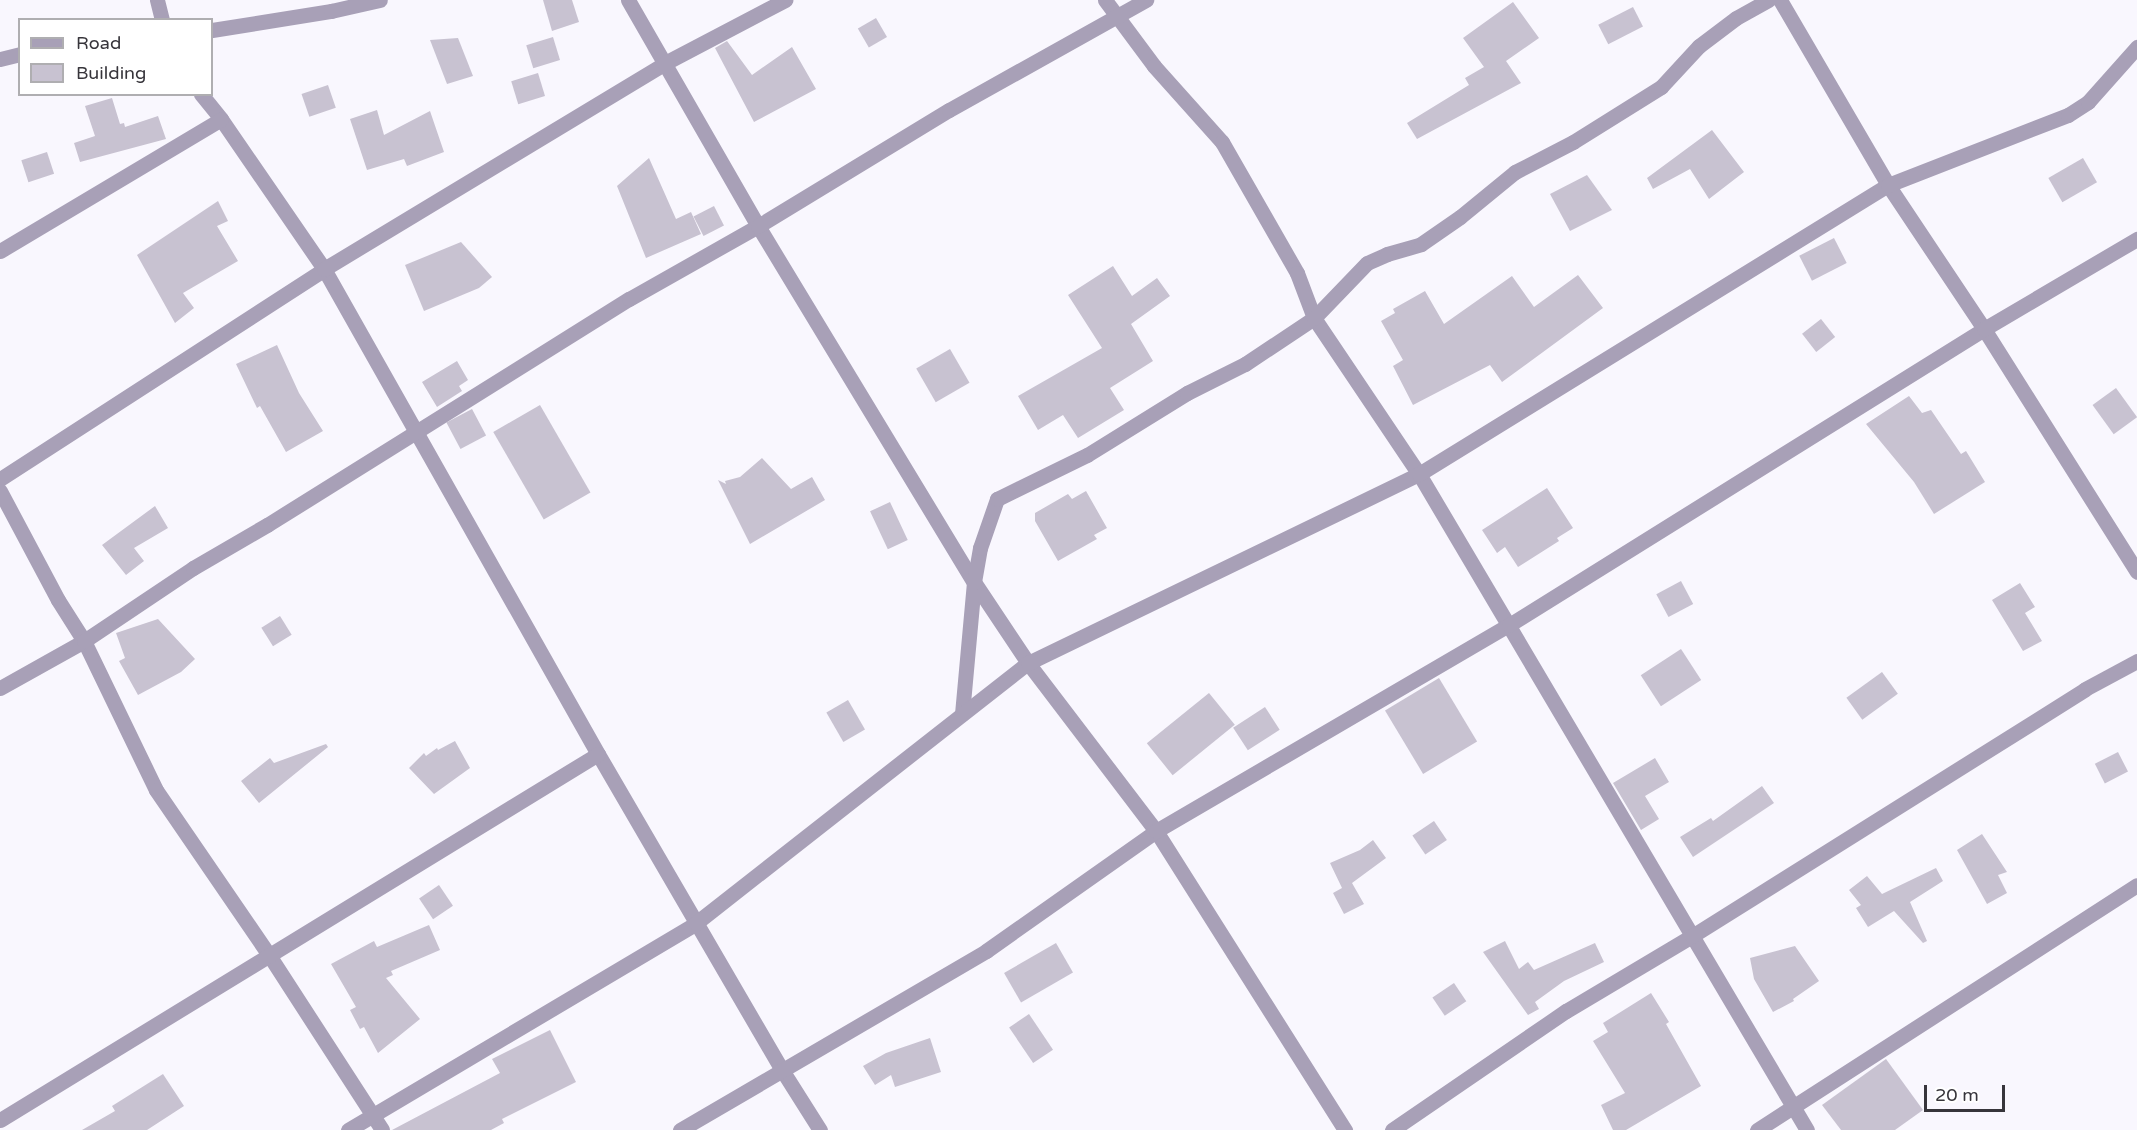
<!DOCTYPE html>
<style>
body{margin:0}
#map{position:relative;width:2137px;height:1130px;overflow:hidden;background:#f9f7fe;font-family:"Varela Round",sans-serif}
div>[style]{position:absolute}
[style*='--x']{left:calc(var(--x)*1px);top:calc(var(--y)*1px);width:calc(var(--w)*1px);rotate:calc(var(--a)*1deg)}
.building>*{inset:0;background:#c8c2d1;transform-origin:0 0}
.minor>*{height:15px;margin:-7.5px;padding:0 7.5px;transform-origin:7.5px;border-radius:7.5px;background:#a8a0b7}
span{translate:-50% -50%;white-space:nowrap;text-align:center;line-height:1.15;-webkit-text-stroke:5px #fff;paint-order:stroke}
.legend{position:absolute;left:18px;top:18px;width:195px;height:78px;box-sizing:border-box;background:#fff;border:2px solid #afaeb1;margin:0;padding:8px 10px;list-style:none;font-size:18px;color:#37353b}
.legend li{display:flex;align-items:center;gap:12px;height:30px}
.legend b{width:30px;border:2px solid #afaeb1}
.scale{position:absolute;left:1924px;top:1085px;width:81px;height:27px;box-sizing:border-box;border:3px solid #37353b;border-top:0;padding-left:8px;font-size:18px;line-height:21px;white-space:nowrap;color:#37353b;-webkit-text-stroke:4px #fff;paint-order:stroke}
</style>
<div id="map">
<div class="building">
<div style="clip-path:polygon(543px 0,572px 0,579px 22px,552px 31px)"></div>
<div style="clip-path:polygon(1513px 2px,1539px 38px,1506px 61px,1521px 83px,1417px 139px,1407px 123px,1469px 85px,1465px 78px,1484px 67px,1463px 38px)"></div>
<div style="left:1633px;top:7px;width:22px;height:39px;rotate:63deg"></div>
<div style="left:876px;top:18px;width:22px;height:21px;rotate:60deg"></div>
<div style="left:553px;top:37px;width:24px;height:28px;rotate:73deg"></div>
<div style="clip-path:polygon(458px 38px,473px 76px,447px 84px,430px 40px)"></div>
<div style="clip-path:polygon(727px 41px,752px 75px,792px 47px,816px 89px,754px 122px,715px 48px)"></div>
<div style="left:538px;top:73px;width:24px;height:28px;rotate:73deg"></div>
<div style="left:328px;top:85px;width:24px;height:28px;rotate:71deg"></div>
<div style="clip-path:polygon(112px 98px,120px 124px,124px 123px,125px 127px,158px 116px,166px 139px,80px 162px,74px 143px,95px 136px,85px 106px)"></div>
<div style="clip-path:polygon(377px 110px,384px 135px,430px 111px,444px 152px,407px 166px,404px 159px,367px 170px,350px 119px)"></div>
<div style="clip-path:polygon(1712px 130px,1744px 172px,1709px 199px,1690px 169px,1653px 189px,1647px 178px)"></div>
<div style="left:47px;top:152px;width:23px;height:27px;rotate:72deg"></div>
<div style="clip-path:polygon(649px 158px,676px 219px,691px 212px,701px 234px,646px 258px,617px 186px)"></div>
<div style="left:2083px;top:158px;width:28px;height:40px;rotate:60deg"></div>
<div style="clip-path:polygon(1587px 175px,1612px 210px,1570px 231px,1550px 194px)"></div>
<div style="clip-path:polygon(218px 201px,228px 221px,217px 226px,238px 261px,183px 293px,194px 308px,175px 323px,137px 255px)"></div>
<div style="left:714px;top:206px;width:22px;height:23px;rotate:63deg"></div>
<div style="left:1834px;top:238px;width:28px;height:39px;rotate:63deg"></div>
<div style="clip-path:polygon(461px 242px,492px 277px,479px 288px,424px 311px,405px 265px)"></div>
<div style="clip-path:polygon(1113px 266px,1132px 296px,1157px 278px,1170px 296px,1131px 324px,1153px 361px,1110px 388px,1124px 410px,1078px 438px,1063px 415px,1038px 430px,1018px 396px,1102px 348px,1068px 295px)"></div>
<div style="clip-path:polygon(1578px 275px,1603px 308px,1502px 382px,1490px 365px,1413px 405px,1393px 366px,1403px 360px,1381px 321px,1395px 313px,1393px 309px,1425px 291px,1444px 324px,1512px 276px,1534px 307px)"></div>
<div style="left:1821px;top:319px;width:23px;height:24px;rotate:52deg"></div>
<div style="clip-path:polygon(277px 345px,299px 393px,323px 431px,286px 452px,260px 406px,257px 408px,236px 364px)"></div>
<div style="left:950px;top:349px;width:39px;height:39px;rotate:60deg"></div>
<div style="clip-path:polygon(457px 361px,468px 380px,459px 386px,462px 391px,437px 407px,422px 382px)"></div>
<div style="left:2116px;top:388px;width:36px;height:29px;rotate:54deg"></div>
<div style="clip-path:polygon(1909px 396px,1922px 413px,1931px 410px,1961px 454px,1966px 451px,1985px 482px,1934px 514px,1914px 482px,1866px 424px)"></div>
<div style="left:540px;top:405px;width:101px;height:54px;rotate:60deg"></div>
<div style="left:472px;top:409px;width:30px;height:29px;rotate:62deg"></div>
<div style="clip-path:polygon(762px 458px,791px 489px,812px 477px,825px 500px,750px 544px,718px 480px,726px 484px,725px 481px,740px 477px)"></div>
<div style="clip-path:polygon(1547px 488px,1573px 528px,1557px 538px,1559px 541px,1518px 567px,1505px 547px,1497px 553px,1482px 530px)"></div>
<div style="clip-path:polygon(1086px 491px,1107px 528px,1094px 535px,1097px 539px,1058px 561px,1035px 521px,1035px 513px,1068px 494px,1072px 499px)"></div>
<div style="left:890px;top:502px;width:42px;height:22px;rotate:65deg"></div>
<div style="clip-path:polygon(155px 506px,168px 528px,134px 548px,144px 561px,126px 575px,102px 545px)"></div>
<div style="left:1681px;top:581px;width:26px;height:28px;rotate:62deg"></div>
<div style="clip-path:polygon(2020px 583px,2035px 607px,2025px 613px,2042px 641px,2023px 651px,1992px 600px)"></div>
<div style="left:280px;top:616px;width:22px;height:22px;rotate:58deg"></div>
<div style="clip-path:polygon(158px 619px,195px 659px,181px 672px,138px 695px,119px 661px,125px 658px,116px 633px)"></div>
<div style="left:1681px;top:649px;width:37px;height:48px;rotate:57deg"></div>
<div style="left:1882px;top:672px;width:27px;height:44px;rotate:54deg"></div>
<div style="left:1439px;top:678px;width:74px;height:63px;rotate:59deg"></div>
<div style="left:1209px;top:693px;width:41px;height:80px;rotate:51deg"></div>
<div style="left:848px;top:700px;width:34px;height:25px;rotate:60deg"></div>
<div style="left:1265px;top:707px;width:27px;height:38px;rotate:57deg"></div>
<div style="clip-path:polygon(455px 741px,470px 768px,434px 794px,409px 768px,424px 753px,426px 756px,437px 748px,438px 750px)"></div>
<div style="clip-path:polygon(326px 744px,328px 747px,259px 803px,241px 781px,270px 758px,274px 763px)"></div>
<div style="left:2118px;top:752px;width:22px;height:26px;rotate:63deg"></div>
<div style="clip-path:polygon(1655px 758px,1669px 782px,1645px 796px,1659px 819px,1641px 830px,1613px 783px)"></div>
<div style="clip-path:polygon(1762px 786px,1774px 803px,1693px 857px,1680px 837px,1711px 818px,1713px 821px)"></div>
<div style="left:1434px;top:821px;width:23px;height:26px;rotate:56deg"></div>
<div style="clip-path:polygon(1982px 834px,2007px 872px,1998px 875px,2007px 893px,1987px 904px,1957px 850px)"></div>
<div style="clip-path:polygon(1373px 840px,1386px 858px,1352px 883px,1364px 904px,1344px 914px,1333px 893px,1342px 888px,1330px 863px,1360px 850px)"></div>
<div style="clip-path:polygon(1936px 868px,1943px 881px,1910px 902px,1927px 941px,1923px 943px,1894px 911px,1868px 927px,1856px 908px,1861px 905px,1849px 890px,1867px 876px,1882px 894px)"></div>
<div style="left:439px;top:885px;width:25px;height:24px;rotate:56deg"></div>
<div style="clip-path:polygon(429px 925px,440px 950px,391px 971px,393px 975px,386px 978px,420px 1019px,378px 1053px,364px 1027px,360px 1029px,350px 1010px,356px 1007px,331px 964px,374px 941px,377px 947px)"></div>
<div style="clip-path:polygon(1505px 941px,1519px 969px,1528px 962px,1534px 970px,1595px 943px,1604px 962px,1564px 981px,1535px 1002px,1539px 1009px,1528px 1015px,1483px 952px)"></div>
<div style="left:1056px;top:943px;width:34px;height:60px;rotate:60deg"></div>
<div style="clip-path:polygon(1795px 946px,1819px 981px,1793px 999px,1794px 1001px,1773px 1012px,1754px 979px,1750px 958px)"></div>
<div style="left:1454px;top:983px;width:22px;height:26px;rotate:56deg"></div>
<div style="clip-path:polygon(1651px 993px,1669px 1022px,1666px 1024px,1701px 1086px,1626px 1130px,1613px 1130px,1601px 1105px,1625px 1093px,1593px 1041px,1608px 1032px,1603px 1023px)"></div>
<div style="left:1029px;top:1014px;width:43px;height:24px;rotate:56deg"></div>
<div style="clip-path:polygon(550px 1030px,576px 1082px,502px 1119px,504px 1123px,491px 1130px,392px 1130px,500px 1073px,492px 1059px)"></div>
<div style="clip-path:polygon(930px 1038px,941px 1072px,895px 1087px,891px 1075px,875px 1085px,863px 1066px,886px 1053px)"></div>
<div style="clip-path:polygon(1886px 1059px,1923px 1110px,1895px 1130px,1841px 1130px,1822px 1105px)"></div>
<div style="clip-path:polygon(163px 1074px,184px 1106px,147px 1130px,82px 1130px,115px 1111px,112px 1106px)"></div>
</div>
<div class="minor">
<div style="--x:157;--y:0;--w:21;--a:76"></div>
<div style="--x:628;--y:0;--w:261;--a:60.1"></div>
<div style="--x:758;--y:226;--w:416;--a:58.8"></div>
<div style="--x:974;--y:582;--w:97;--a:56.3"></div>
<div style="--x:1028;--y:663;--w:211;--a:52.7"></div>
<div style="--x:1156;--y:831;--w:354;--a:57.7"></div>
<div style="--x:1105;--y:0;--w:82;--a:53.4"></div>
<div style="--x:1154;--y:66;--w:102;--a:48.2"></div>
<div style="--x:1222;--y:142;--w:151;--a:60.2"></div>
<div style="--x:1297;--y:273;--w:48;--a:69.3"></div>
<div style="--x:1314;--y:318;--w:188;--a:56.1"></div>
<div style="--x:1419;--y:474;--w:762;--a:59.4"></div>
<div style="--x:1780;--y:0;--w:214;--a:59.7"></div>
<div style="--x:1888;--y:185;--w:173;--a:56.3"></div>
<div style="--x:1984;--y:329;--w:287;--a:57.8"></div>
<div style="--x:212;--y:30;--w:121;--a:-9.1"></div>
<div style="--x:331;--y:11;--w:50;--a:-12.7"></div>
<div style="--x:0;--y:59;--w:21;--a:-14"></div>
<div style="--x:201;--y:94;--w:32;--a:51"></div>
<div style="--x:221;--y:119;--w:182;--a:55.5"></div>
<div style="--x:324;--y:269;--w:557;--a:60.54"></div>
<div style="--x:598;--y:754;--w:366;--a:59.8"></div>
<div style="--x:782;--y:1070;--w:71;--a:57.7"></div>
<div style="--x:0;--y:251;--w:257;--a:-30.8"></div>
<div style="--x:0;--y:479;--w:386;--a:-32.9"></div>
<div style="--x:324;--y:269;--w:398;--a:-31.1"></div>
<div style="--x:665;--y:63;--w:136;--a:-27.7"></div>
<div style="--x:0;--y:491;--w:123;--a:62"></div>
<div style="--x:58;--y:600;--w:49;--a:57.6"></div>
<div style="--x:84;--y:641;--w:165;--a:64.2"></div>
<div style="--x:156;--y:790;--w:200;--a:55.6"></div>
<div style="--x:269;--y:955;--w:208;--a:57.1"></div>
<div style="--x:0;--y:688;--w:96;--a:-29.2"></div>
<div style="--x:84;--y:641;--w:131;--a:-33.8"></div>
<div style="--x:193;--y:568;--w:86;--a:-30.2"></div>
<div style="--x:267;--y:525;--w:427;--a:-32"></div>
<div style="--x:629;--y:299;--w:148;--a:-29.5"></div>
<div style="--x:758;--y:226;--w:223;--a:-31.3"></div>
<div style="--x:949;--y:110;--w:226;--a:-29.2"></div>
<div style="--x:962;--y:714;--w:133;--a:-84.8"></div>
<div style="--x:974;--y:582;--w:35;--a:-80"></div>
<div style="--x:980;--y:548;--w:52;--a:-70.9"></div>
<div style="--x:997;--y:499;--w:100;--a:-26.1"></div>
<div style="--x:1087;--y:455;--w:118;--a:-31.8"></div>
<div style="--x:1187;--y:393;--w:65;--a:-26.6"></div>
<div style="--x:1245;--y:364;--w:83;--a:-33.7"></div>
<div style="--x:1314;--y:318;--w:76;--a:-46.1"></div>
<div style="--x:1367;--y:263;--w:22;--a:-24"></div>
<div style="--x:1387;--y:254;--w:35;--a:-16"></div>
<div style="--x:1421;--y:244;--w:47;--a:-34.7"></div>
<div style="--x:1460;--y:217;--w:71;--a:-39.3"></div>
<div style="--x:1515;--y:172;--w:65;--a:-27.3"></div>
<div style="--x:1573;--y:142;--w:104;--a:-32"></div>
<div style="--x:1661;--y:87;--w:56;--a:-47.2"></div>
<div style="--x:1699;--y:46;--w:46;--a:-37.1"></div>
<div style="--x:1736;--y:18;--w:37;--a:-29"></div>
<div style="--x:0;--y:1120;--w:701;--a:-31.47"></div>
<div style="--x:348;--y:1130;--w:405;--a:-30.7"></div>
<div style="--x:696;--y:923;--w:422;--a:-38.1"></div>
<div style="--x:1028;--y:663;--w:434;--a:-25.8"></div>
<div style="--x:1419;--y:474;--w:551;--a:-31.64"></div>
<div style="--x:1888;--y:185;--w:193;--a:-21.3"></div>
<div style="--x:2068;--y:115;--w:24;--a:-33"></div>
<div style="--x:2088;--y:102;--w:74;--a:-48.3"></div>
<div style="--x:680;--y:1130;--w:355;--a:-30.3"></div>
<div style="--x:986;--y:951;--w:208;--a:-35.2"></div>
<div style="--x:1156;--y:831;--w:409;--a:-30.3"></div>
<div style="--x:1509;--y:625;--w:560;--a:-31.93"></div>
<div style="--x:1984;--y:329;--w:178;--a:-30.5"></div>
<div style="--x:1392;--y:1130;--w:211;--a:-34.4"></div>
<div style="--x:1566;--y:1011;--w:147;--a:-30.8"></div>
<div style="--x:1692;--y:936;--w:464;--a:-32.1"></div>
<div style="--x:2085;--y:689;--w:59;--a:-28.3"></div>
<div style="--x:1757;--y:1130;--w:452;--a:-32.8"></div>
</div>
<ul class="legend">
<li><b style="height:8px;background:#a8a0b7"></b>Road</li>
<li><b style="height:16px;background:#c8c2d1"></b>Building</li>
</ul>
<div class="scale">20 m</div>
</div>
